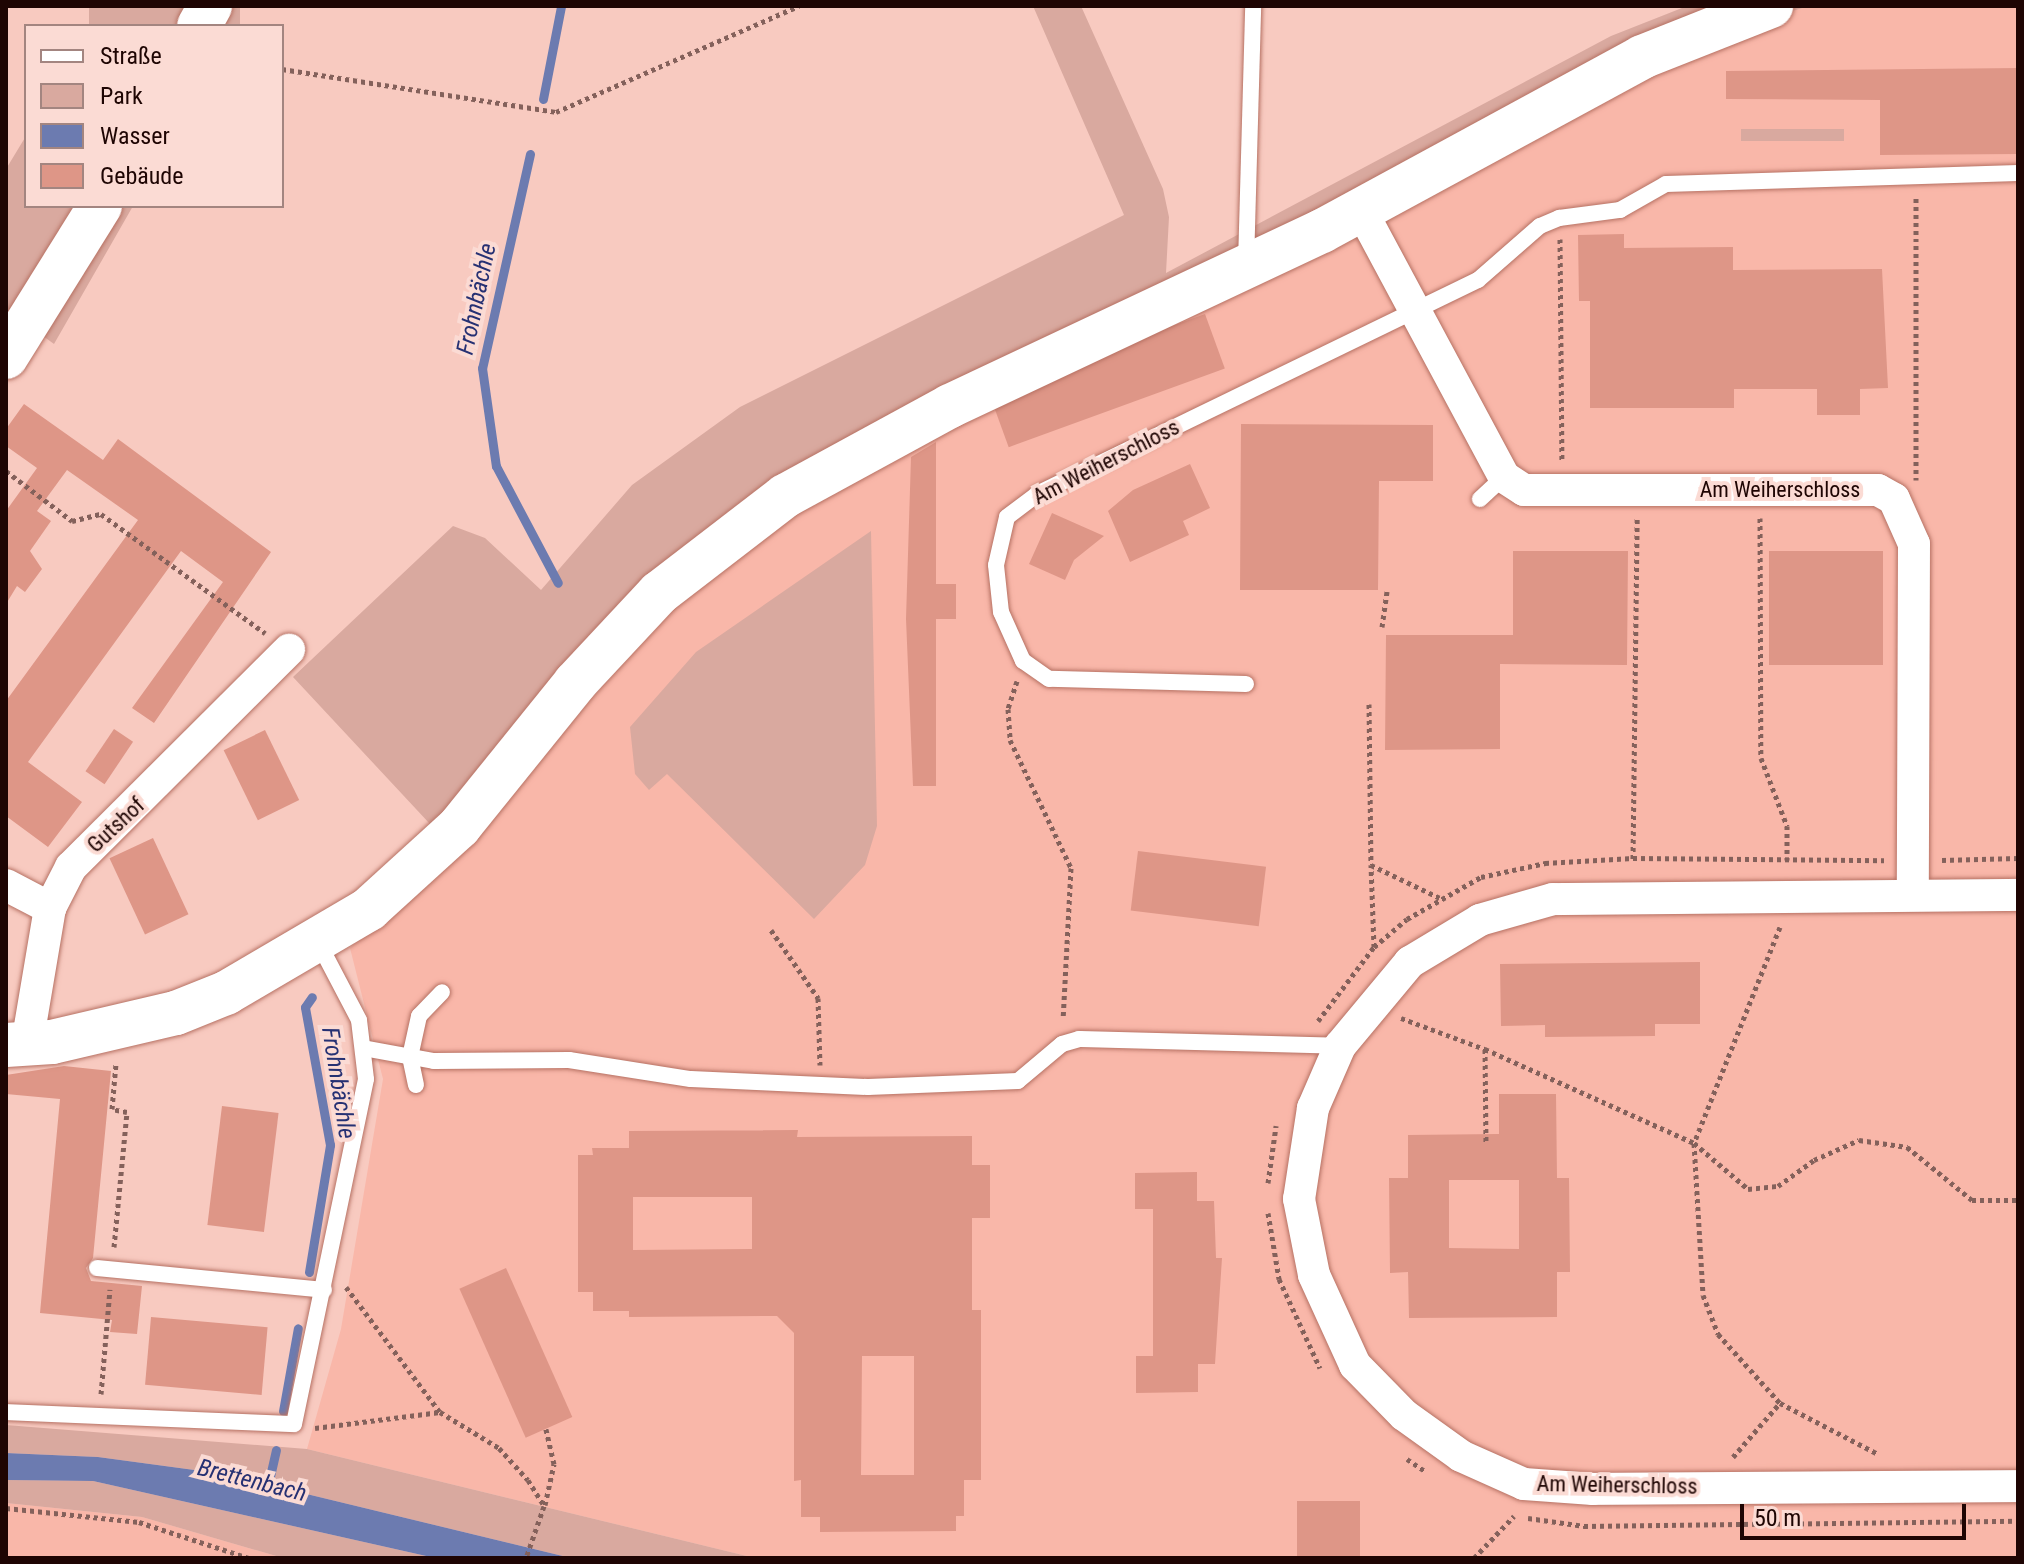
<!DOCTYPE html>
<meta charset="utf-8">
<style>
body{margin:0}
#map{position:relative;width:2024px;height:1564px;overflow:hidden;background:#f8cac0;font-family:"Roboto Condensed",sans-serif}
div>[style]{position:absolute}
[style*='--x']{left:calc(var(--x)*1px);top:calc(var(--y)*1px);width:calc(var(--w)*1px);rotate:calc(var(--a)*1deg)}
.built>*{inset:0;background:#f9b7a9}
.green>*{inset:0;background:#d9a99f;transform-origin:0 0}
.water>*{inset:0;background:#6c7bb0}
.stream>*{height:9px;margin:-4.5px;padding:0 4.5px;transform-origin:4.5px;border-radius:4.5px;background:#6c7bb0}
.building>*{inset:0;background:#de9687;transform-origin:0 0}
.path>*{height:5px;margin-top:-2.5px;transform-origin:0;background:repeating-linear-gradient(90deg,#84615b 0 4px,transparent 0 8px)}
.roads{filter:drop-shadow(0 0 2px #b67163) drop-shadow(0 0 2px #b67163)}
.lane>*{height:16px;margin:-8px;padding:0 8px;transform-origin:8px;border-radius:8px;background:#fff}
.street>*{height:32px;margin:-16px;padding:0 16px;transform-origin:16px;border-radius:16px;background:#fff}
.secondary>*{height:44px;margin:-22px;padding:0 22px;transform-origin:22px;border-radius:22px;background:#fff}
span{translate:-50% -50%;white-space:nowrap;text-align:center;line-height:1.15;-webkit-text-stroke:8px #fbdbd4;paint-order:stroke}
.street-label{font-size:22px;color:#1e0503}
.water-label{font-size:24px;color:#263173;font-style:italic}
.frame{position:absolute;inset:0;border:8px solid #1e0503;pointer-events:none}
.legend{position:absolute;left:24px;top:24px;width:260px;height:184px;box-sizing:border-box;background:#fbdbd4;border:2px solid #a38580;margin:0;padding:10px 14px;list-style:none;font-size:24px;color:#1e0503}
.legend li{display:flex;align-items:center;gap:16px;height:40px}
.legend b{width:40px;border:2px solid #a38580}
.scale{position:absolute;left:1740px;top:1504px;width:226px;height:36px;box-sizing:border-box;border:4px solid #1e0503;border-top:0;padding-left:10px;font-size:24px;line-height:28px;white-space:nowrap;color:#1e0503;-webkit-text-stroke:6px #fbdbd4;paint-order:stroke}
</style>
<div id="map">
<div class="built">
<div style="clip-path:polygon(1809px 6px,2018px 6px,2018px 1558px,755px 1558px,307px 1449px,341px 1329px,383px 1079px,350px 948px,472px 838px,674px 603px,821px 493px,1702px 39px)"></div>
<div style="clip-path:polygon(6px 1503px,142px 1517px,283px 1558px,6px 1558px)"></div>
</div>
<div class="green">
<div style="left:89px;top:6px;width:151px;height:22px"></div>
<div style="clip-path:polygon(1033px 6px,1081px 6px,1163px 189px,1169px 217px,1166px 273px,1611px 36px,1687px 6px,1809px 6px,1702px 39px,821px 493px,674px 603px,457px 853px,293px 677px,453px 526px,485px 538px,541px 590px,632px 485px,740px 407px,1124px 215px)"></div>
<div style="left:1844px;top:129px;width:12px;height:103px;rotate:90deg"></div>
<div style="clip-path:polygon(26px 136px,26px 206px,133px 206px,54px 344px,6px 309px,6px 169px)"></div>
<div style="clip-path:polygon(871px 531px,877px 826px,865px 865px,814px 919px,667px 774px,649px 790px,635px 774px,630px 727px,696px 652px)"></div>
<div style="clip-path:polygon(6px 1425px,307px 1449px,755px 1558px,571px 1558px,224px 1474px,98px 1457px,6px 1453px)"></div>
<div style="clip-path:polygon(6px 1480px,93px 1481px,435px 1558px,283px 1558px,142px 1517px,6px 1503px)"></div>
</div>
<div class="water">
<div style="clip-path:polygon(6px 1453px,98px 1457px,224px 1474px,571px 1558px,435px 1558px,93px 1481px,6px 1480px)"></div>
</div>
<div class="stream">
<div style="--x:543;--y:99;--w:95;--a:-79"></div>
<div style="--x:530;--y:154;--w:219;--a:102.6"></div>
<div style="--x:482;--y:368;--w:99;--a:81.9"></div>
<div style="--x:496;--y:466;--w:132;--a:62.1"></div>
<div style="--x:309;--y:1272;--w:129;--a:-80.6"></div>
<div style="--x:330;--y:1145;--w:140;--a:-100.3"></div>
<div style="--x:305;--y:1007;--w:12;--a:-55"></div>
<div style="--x:283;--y:1411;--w:84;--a:-79.8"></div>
<div style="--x:266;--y:1494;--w:45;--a:-77.2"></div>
</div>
<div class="building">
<div style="clip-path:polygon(2018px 68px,2018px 154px,1880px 155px,1880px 100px,1726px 99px,1726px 71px)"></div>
<div style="clip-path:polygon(1624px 234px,1624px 248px,1733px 247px,1733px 270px,1882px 269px,1888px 388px,1860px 389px,1860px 415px,1817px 415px,1817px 389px,1734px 389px,1734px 408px,1590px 408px,1590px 301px,1579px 301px,1578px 235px)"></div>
<div style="left:1205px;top:314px;width:58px;height:230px;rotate:70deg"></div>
<div style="clip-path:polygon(24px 404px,103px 460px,118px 439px,271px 552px,154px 723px,132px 708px,223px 582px,181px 551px,28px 762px,82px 802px,48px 847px,6px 816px,6px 701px,138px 520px,67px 470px,37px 511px,51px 521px,30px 551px,42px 569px,25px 592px,17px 586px,6px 604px,6px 511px,37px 468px,6px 446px,6px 429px)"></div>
<div style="clip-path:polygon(1241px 424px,1433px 425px,1433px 481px,1379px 481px,1378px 590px,1240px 590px)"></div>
<div style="clip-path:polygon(936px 442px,936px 584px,956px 584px,956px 619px,936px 619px,936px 786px,913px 786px,906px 619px,911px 457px)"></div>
<div style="clip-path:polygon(1190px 464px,1210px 508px,1183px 521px,1189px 535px,1130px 562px,1108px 511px,1133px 490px)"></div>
<div style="clip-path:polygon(1052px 513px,1104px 536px,1074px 560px,1065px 580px,1029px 564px)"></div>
<div style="clip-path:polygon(1513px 551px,1628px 551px,1627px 665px,1500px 664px,1500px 749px,1385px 750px,1386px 635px,1513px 635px)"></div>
<div style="left:1769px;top:551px;width:114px;height:114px"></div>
<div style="left:114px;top:729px;width:23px;height:51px;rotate:34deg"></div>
<div style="left:265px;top:730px;width:78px;height:46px;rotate:64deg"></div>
<div style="left:153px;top:838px;width:84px;height:48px;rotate:65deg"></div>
<div style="left:1138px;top:851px;width:129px;height:60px;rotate:7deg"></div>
<div style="clip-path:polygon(1700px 962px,1700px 1024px,1655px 1024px,1655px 1036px,1545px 1037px,1545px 1025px,1501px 1026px,1500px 964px)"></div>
<div style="clip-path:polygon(64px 1066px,111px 1071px,93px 1258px,86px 1268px,91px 1281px,142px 1286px,137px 1334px,110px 1332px,112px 1320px,40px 1313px,60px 1099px,6px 1094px,6px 1075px)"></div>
<div style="clip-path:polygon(evenodd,1499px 1094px,1556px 1094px,1557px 1178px,1569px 1178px,1570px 1272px,1557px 1272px,1557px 1317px,1409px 1318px,1408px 1272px,1390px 1273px,1389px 1178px,1408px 1178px,1408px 1135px,1499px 1134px,1499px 1094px,1449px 1180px,1519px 1180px,1519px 1249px,1449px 1248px,1449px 1180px)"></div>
<div style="left:222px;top:1106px;width:57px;height:120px;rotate:7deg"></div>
<div style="clip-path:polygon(evenodd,798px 1130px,797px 1137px,972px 1136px,972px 1165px,990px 1165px,990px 1218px,972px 1218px,972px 1310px,981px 1310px,981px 1480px,964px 1480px,964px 1516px,956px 1516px,956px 1531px,820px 1532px,820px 1517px,801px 1517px,801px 1480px,794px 1481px,794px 1333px,777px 1316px,629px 1317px,629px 1311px,593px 1311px,593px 1292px,578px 1292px,578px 1155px,593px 1155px,592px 1148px,629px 1148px,629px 1131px,798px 1130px,633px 1197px,752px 1197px,752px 1249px,633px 1250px,633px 1197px,798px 1130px,862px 1356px,914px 1356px,914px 1475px,861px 1475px,862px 1356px)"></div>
<div style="clip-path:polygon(1197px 1172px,1197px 1201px,1214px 1201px,1216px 1258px,1222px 1258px,1215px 1364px,1198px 1364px,1198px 1392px,1136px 1393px,1136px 1356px,1153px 1356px,1153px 1209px,1135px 1209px,1135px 1173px)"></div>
<div style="left:506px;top:1268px;width:163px;height:51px;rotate:66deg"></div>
<div style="left:151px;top:1317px;width:117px;height:68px;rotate:5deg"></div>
<div style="left:1297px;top:1501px;width:63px;height:57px"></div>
</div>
<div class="path">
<div style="--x:282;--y:69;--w:277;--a:8.9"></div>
<div style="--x:556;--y:112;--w:265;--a:-23.6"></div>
<div style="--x:1916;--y:198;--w:282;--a:90"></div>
<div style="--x:1560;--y:239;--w:222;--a:89.5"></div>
<div style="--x:6;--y:471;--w:83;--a:37.1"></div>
<div style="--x:72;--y:521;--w:30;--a:-14"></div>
<div style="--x:101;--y:514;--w:203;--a:36"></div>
<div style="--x:1760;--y:518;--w:240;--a:89.8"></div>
<div style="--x:1761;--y:758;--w:73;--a:69.1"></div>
<div style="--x:1787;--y:826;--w:34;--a:90"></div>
<div style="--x:1382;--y:627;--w:36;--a:-82"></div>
<div style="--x:1017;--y:681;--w:29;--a:108"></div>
<div style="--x:1008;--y:709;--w:31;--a:86"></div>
<div style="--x:1010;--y:740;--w:142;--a:64.5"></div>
<div style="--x:1071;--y:868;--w:151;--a:93"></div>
<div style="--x:1369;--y:704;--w:161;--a:89.3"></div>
<div style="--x:1633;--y:859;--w:342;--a:-89.3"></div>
<div style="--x:1942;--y:860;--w:76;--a:-1.5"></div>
<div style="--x:1780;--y:927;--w:232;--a:111.7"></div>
<div style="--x:1694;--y:1143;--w:152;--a:86.6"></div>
<div style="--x:1703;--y:1295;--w:42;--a:69"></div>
<div style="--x:1718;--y:1334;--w:93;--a:48.1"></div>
<div style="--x:771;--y:930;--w:83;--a:55.3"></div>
<div style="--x:818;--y:998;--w:67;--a:88.3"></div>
<div style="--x:1374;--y:947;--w:82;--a:-92.1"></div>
<div style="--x:1371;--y:865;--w:76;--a:25.6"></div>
<div style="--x:1401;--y:1018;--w:90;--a:20.3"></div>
<div style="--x:1485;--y:1049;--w:93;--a:89.4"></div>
<div style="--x:1318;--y:1021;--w:93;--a:-52.9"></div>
<div style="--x:1374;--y:947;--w:43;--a:-40.3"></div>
<div style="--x:1407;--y:919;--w:85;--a:-29.6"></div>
<div style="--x:1481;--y:877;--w:66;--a:-12.3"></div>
<div style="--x:1545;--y:863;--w:88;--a:-3.3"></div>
<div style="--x:1633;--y:858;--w:251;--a:0.5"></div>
<div style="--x:1485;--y:1049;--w:229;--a:24.2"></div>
<div style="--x:1694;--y:1143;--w:71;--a:40.4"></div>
<div style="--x:1748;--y:1189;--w:30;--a:-6"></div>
<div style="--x:1778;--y:1186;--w:44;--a:-35.8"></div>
<div style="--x:1814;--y:1160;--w:49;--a:-24"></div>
<div style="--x:1859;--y:1140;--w:49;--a:8.3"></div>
<div style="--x:1907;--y:1147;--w:84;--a:39.2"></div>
<div style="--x:1972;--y:1200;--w:46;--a:0"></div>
<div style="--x:1268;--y:1183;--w:58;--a:-82"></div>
<div style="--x:1268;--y:1213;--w:67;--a:80.5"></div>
<div style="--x:1279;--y:1279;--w:98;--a:65.3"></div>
<div style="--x:114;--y:1247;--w:136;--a:-84.5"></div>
<div style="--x:127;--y:1112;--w:15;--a:-169"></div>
<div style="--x:112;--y:1109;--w:46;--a:-85"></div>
<div style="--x:346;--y:1287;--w:156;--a:53.1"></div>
<div style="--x:440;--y:1412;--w:69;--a:31.4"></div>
<div style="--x:499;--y:1448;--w:43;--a:47.8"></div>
<div style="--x:528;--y:1480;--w:31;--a:58"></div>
<div style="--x:544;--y:1506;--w:55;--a:109.1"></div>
<div style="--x:101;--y:1394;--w:105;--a:-85.1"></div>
<div style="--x:315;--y:1428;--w:126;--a:-7.3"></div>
<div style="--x:1733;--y:1457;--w:72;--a:-49"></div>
<div style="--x:1780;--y:1403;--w:110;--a:27.5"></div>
<div style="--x:1407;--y:1459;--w:22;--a:34"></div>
<div style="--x:545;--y:1505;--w:42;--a:-77.6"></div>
<div style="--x:554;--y:1464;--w:36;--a:-103"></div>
<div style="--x:6;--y:1508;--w:134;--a:6"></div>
<div style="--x:139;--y:1522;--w:116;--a:18.1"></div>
<div style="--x:1528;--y:1518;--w:57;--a:8.1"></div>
<div style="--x:1584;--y:1526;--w:434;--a:-0.7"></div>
<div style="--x:1474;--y:1558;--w:58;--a:-46.4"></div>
</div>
<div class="roads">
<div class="lane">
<div style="--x:1246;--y:264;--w:258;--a:-88.4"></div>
<div style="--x:1480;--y:499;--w:33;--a:-43"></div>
<div style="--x:1246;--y:684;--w:197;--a:-178.5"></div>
<div style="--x:1049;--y:679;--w:32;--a:-145"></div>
<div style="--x:1023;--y:661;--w:54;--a:-114.2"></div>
<div style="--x:1001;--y:612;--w:47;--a:-96.1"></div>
<div style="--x:996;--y:565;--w:49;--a:-77.1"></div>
<div style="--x:1007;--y:517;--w:38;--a:-37"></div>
<div style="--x:1037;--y:494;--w:490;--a:-25.9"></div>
<div style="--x:1478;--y:280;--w:82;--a:-41.1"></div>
<div style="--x:1540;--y:226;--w:21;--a:-23"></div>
<div style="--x:1559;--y:218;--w:62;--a:-7.5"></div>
<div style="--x:1620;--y:210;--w:53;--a:-29.5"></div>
<div style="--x:1666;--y:184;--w:352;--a:-1.8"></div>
<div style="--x:363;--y:1048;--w:72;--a:10.4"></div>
<div style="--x:434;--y:1061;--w:135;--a:-0.4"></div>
<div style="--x:569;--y:1060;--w:123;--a:8.9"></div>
<div style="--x:691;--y:1079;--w:177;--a:2.6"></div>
<div style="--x:868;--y:1087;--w:150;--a:-2.3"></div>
<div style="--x:1018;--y:1081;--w:57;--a:-40.1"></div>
<div style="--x:1062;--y:1044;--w:18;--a:-16"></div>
<div style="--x:1079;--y:1039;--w:261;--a:1.5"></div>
<div style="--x:416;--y:1085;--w:29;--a:-102"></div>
<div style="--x:410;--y:1057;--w:42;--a:-77.6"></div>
<div style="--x:419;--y:1016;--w:33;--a:-46"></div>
<div style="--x:97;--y:1268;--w:228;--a:5.5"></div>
<div style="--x:6;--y:1412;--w:288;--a:2.4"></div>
<div style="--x:294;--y:1424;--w:352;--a:-78.2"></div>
<div style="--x:366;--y:1079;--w:59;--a:-96.8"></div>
<div style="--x:359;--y:1020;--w:88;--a:-117.7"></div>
</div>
<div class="street">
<div style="--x:1361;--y:210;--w:303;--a:61.8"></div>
<div style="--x:1504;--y:477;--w:24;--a:33"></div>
<div style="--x:1524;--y:490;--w:354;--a:0"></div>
<div style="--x:1878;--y:490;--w:18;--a:29"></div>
<div style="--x:1894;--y:499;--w:49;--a:66"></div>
<div style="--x:1914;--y:544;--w:350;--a:90.2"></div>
<div style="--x:6;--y:885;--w:50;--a:27.6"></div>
<div style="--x:2018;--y:895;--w:465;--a:179.5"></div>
<div style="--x:1553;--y:899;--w:76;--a:164"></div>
<div style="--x:1480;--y:920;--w:82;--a:149"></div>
<div style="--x:1410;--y:962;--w:109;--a:129.8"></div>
<div style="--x:1340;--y:1046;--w:68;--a:113.5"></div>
<div style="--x:1313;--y:1108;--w:92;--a:98.7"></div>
<div style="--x:1299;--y:1199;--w:77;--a:78.8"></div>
<div style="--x:1314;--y:1275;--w:99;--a:65.5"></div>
<div style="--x:1355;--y:1365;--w:70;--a:45.6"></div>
<div style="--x:1404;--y:1415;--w:70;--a:35.7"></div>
<div style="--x:1461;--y:1456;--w:69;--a:24"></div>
<div style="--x:1524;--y:1484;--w:69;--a:4.1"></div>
<div style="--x:1593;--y:1489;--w:425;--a:-0.4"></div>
<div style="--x:27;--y:1044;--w:138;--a:-80.4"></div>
<div style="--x:50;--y:908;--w:46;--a:-62.9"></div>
<div style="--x:71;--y:867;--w:308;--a:-44.9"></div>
</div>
<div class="secondary">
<div style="--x:199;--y:26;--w:23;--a:-61"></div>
<div style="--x:6;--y:357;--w:178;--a:-58.1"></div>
<div style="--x:6;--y:1045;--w:46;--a:-3.7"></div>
<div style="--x:52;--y:1042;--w:127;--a:-13.2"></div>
<div style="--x:176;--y:1013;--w:54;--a:-21.8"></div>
<div style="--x:226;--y:993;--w:166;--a:-30.4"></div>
<div style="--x:369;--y:909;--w:122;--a:-42.3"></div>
<div style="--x:459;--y:827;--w:185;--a:-51.1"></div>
<div style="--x:575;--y:683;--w:123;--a:-47"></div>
<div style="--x:659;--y:593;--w:159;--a:-37.6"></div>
<div style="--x:785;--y:496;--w:188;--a:-28.6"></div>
<div style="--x:950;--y:406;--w:411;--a:-25.2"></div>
<div style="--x:1322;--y:231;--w:364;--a:-28.5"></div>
<div style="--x:1642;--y:57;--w:139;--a:-21.6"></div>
</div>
</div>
<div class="street-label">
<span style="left:1106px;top:462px;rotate:-27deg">Am Weiherschloss</span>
<span style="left:1780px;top:490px">Am Weiherschloss</span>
<span style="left:116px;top:825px;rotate:-43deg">Gutshof</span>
<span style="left:1617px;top:1485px;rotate:1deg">Am Weiherschloss</span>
</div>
<div class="water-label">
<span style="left:477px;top:299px;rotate:-78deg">Frohnbächle</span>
<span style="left:338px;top:1083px;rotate:81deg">Frohnbächle</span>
<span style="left:252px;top:1481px;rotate:14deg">Brettenbach</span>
</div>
<div class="frame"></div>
<ul class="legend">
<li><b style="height:10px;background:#fff"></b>Straße</li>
<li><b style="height:22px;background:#d9a99f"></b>Park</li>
<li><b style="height:22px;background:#6c7bb0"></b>Wasser</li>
<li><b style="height:22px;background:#de9687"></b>Gebäude</li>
</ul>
<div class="scale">50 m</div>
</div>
